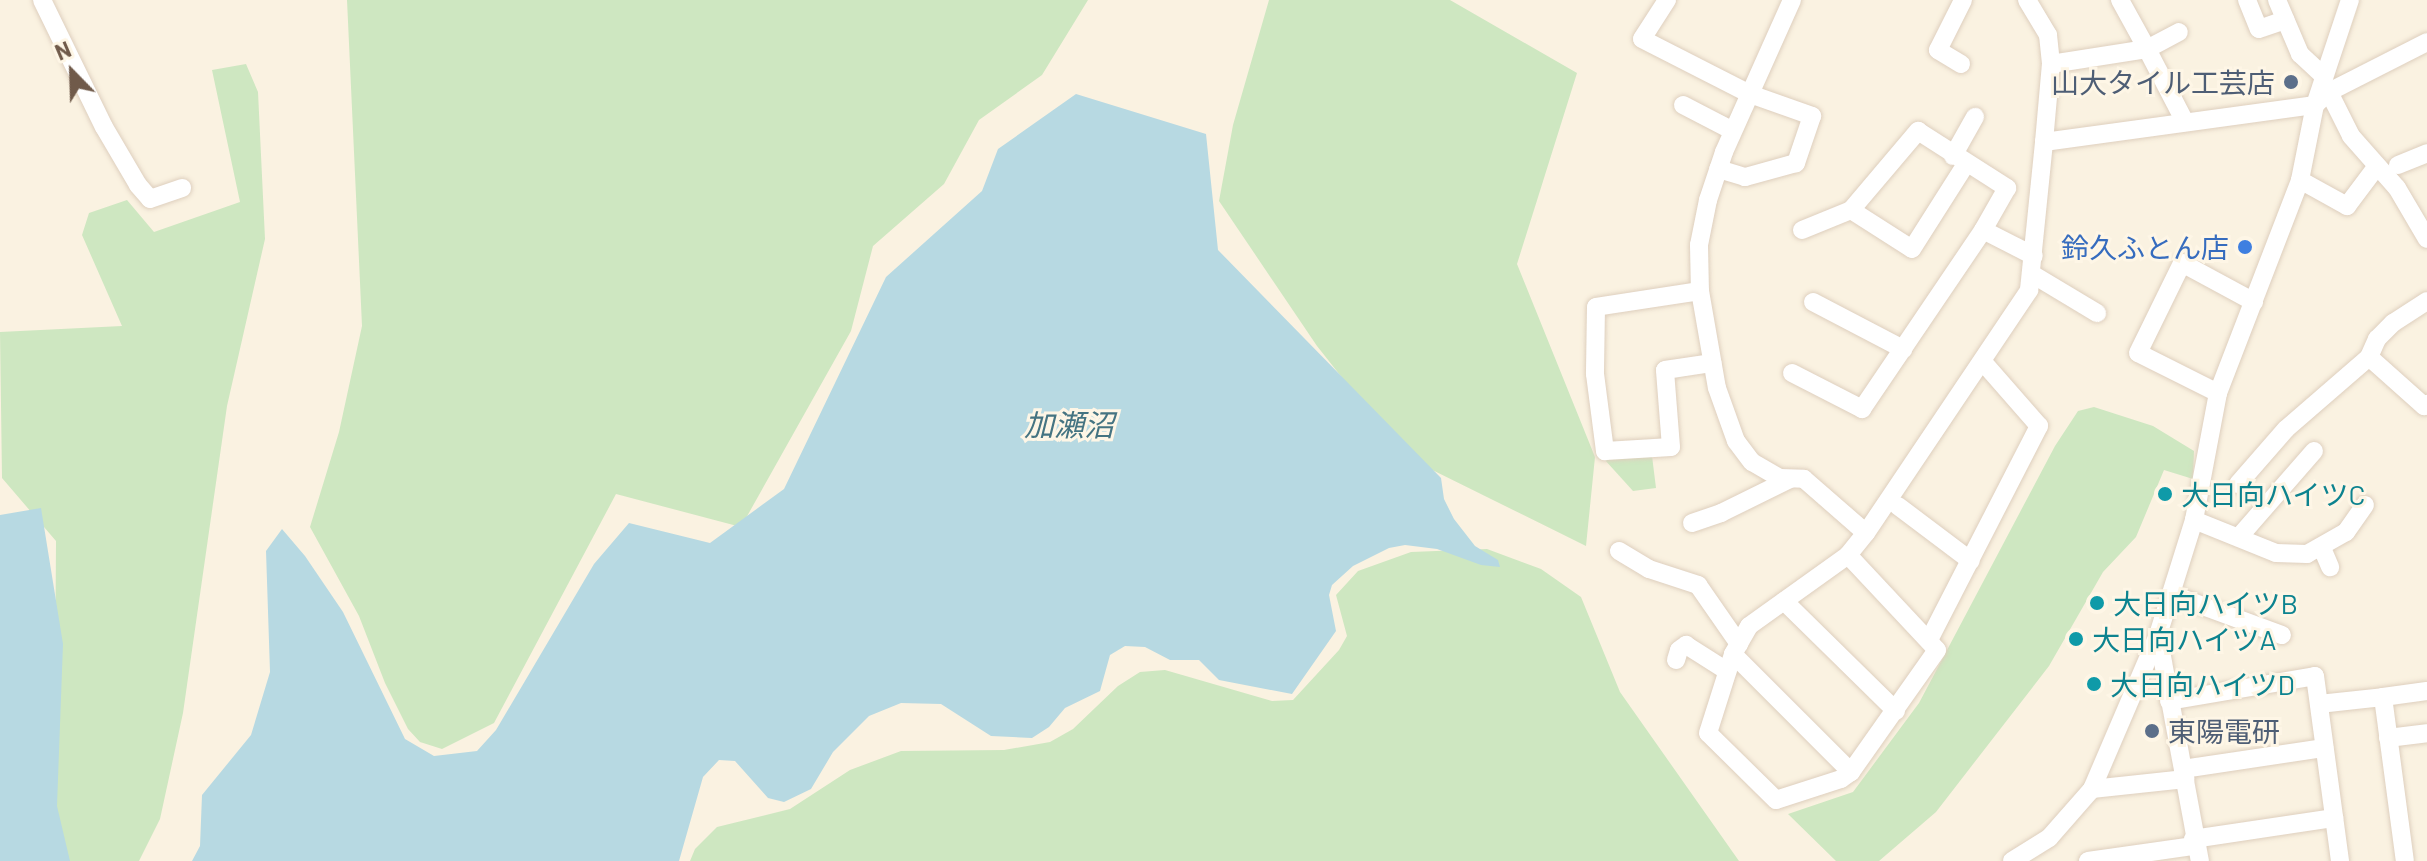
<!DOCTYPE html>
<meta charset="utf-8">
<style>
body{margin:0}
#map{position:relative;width:2427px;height:861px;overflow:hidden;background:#faf2e1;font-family:Barlow,"Noto Sans JP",sans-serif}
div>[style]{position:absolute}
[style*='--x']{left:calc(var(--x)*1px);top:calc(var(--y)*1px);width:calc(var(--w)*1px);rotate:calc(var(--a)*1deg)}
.green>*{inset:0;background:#cee7c1}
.water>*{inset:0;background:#b7d9e2}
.roads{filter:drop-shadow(0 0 2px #decfbe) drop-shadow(0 0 2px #decfbe)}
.minor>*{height:18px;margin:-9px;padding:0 9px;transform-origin:9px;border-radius:9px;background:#fff}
.dots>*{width:22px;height:22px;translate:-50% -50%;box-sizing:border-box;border:4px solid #fef6e6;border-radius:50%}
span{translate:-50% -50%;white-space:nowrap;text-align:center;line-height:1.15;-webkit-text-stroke:6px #fef6e6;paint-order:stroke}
.service-label{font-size:28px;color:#4e5e75}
.right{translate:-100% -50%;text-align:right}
.left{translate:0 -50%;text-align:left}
.shop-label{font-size:28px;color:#366cbe}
.culture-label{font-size:28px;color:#0d838f}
.water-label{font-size:30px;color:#457482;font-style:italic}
.north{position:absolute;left:32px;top:32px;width:80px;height:80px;-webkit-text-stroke:6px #fef6e6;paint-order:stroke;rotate:337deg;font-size:22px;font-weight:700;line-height:32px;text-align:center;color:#705a4a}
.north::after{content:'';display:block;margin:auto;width:28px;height:36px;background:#705a4a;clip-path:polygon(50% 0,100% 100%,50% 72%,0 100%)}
</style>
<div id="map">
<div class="green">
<div style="clip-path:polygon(347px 0,1088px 0,1042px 75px,979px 120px,944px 184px,873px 246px,851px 331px,741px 527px,616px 494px,494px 723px,442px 749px,420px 742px,408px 729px,385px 683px,359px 616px,310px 527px,339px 432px,362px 326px)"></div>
<div style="clip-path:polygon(1269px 0,1450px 0,1577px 73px,1517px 264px,1595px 457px,1586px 546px,1404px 456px,1317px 346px,1219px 201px,1233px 125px)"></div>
<div style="clip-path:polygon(246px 64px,258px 92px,265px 239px,227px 406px,183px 713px,160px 819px,139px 861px,54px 861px,56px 541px,2px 478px,0 332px,122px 326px,82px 235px,89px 213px,127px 200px,154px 232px,240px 202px,212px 70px)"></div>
<div style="clip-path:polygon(2094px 407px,2153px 426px,2194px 451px,2193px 479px,2164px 470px,2136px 537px,2103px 572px,2049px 666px,1936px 812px,1879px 861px,1836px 861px,1788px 814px,1853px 792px,1919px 703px,2055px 446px,2078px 411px)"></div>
<div style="clip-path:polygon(1652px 456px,1656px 488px,1633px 491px,1604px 459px)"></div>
<div style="clip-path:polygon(1487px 549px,1541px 569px,1581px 597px,1620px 692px,1739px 861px,690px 861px,695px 849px,717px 827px,790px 809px,850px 770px,901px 751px,1004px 750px,1050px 742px,1073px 729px,1118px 686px,1140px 672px,1165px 670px,1272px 701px,1293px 700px,1339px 650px,1347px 636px,1336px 595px,1358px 571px,1411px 552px)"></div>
</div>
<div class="water">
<div style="clip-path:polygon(1076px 94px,1206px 134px,1218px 250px,1441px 478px,1444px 499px,1454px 519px,1475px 546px,1498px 560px,1500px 567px,1481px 565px,1437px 549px,1405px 545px,1389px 548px,1353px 566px,1332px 585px,1329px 595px,1336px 631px,1292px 694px,1219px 680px,1199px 660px,1170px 660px,1145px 647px,1125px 646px,1110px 655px,1100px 691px,1065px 708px,1049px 727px,1032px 738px,991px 736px,941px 704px,901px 703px,869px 716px,833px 752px,811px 789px,784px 802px,768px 798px,735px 761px,719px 760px,703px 777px,679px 861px,192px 861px,200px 846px,202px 795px,251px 735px,270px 672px,266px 551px,282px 529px,305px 556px,343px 612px,405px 739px,434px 756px,477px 751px,496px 730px,594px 564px,629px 523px,710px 543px,784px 489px,886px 277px,982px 191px,998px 149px)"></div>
<div style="clip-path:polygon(41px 508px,63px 644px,57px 806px,70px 861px,0 861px,0 515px)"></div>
</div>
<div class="roads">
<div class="minor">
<div style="--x:42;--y:0;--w:141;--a:64"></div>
<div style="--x:104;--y:127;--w:67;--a:59.6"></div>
<div style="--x:138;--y:185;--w:18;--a:49"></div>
<div style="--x:150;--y:199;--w:34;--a:-19"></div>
<div style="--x:1667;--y:0;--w:46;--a:122.7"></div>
<div style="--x:1642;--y:39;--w:121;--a:27"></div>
<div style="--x:1750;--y:94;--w:66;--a:19.5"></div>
<div style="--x:1812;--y:116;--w:50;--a:108.8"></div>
<div style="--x:1796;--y:163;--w:53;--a:164.6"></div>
<div style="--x:1745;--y:177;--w:28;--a:-163"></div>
<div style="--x:1792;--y:0;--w:167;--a:114.1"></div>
<div style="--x:1724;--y:152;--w:51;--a:108.4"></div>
<div style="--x:1708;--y:200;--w:46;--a:101.3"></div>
<div style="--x:1699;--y:245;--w:46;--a:88.8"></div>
<div style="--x:1700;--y:291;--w:98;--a:80.1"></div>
<div style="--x:1717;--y:388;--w:56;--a:70.3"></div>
<div style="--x:1736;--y:441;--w:26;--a:53"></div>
<div style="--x:1752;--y:462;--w:32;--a:30"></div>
<div style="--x:1780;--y:478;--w:24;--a:2"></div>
<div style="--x:1804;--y:479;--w:82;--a:41.1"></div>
<div style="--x:2027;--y:0;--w:41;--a:59"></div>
<div style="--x:2048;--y:35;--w:29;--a:84"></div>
<div style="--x:2120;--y:0;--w:56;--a:61.1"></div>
<div style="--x:2147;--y:49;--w:36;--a:-28"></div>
<div style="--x:2247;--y:0;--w:31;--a:68"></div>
<div style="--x:2259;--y:29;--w:28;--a:-19"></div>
<div style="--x:2277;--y:0;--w:59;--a:66.9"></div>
<div style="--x:2300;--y:54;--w:33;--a:43"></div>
<div style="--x:1961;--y:64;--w:27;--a:-149"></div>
<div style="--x:1938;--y:50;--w:56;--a:-63.4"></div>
<div style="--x:2329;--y:92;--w:49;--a:63.4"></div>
<div style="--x:2351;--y:136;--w:69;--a:48.5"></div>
<div style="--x:2397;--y:188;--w:59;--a:59.5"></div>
<div style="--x:1683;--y:105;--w:56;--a:27.5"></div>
<div style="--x:2044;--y:142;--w:78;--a:-84.9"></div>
<div style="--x:2051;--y:64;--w:97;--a:-8.9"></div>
<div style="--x:2147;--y:49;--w:82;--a:62.5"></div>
<div style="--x:1953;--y:156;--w:45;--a:-60.6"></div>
<div style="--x:2398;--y:165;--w:31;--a:-22"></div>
<div style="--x:2300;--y:180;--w:54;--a:29"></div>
<div style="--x:2347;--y:206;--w:50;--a:-53.1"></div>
<div style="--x:1851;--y:210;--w:72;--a:32.6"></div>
<div style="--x:1912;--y:249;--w:101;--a:-57.6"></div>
<div style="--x:1802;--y:230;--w:53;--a:-22.2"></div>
<div style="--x:1851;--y:210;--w:104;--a:-49.7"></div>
<div style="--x:1918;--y:131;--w:106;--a:32.6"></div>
<div style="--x:2007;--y:188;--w:48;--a:119.7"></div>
<div style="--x:2032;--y:274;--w:76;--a:31"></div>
<div style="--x:1700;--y:291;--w:105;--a:171.3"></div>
<div style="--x:1596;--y:307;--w:67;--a:90.9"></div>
<div style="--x:1595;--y:374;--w:78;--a:82.6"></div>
<div style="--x:1605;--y:451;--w:66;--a:-3.5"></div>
<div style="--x:1671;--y:447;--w:77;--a:-94.5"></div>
<div style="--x:1665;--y:370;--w:48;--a:-8.5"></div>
<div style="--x:1813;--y:302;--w:102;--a:27.6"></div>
<div style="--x:2369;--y:357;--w:74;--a:41.7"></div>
<div style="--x:2424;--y:406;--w:4;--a:-34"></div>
<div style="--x:1792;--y:373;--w:79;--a:27.2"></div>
<div style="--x:1862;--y:409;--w:216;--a:-55.9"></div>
<div style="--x:1983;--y:230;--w:57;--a:27"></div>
<div style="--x:2218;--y:393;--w:89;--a:-153.4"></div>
<div style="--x:2138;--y:353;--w:100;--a:-63.9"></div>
<div style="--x:2182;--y:263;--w:82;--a:28.4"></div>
<div style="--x:2238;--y:484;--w:73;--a:-48.9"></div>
<div style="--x:2286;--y:429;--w:110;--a:-40.9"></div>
<div style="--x:2369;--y:357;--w:20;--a:-66"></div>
<div style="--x:2377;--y:339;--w:23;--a:-45"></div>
<div style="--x:2393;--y:323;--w:40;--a:-32.9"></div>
<div style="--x:1898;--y:506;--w:91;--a:37"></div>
<div style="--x:2194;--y:520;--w:88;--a:21.9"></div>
<div style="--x:2276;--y:553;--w:31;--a:2"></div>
<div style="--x:2307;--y:554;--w:45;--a:-29.4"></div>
<div style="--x:2346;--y:532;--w:33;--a:-55"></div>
<div style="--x:1692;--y:523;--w:31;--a:-19"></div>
<div style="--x:1721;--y:513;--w:77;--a:-26.2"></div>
<div style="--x:2239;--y:537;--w:114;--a:-48.9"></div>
<div style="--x:2322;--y:548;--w:21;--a:67"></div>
<div style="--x:1619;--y:551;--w:35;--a:31"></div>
<div style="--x:1649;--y:569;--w:52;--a:18.1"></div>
<div style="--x:1698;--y:585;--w:72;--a:55.2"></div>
<div style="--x:1848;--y:555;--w:130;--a:46.9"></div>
<div style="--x:1937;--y:650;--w:149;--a:125.2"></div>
<div style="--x:1851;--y:772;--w:12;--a:145"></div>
<div style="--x:1841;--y:779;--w:68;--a:162.1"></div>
<div style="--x:1776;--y:800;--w:95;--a:-135.4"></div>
<div style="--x:1708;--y:733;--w:83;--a:-72.4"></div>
<div style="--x:1733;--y:654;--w:32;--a:-60"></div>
<div style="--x:1749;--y:626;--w:122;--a:-35.6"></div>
<div style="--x:1848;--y:555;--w:28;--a:-51"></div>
<div style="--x:1866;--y:533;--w:293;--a:-56.1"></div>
<div style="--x:2029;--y:290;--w:149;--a:-84.2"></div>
<div style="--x:2044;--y:142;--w:274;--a:-7.8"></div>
<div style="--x:2315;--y:105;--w:19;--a:-43"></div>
<div style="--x:2329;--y:92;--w:110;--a:-27"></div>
<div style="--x:2173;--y:595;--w:116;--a:20.2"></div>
<div style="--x:1784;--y:601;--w:157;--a:44.5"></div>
<div style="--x:2158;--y:635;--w:230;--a:79.5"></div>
<div style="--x:1929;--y:640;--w:241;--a:-62.8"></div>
<div style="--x:2039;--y:426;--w:85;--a:-131.2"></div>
<div style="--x:1733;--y:654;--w:167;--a:45"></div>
<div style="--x:1676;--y:660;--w:10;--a:-73"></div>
<div style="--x:1679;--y:650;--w:9;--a:-36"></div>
<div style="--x:1686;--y:645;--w:49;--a:32.4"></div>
<div style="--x:2383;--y:697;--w:44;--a:-7.8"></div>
<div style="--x:2169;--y:701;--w:148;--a:-9.7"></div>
<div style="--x:2315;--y:676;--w:187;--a:82.3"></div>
<div style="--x:2319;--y:704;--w:64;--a:-6.2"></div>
<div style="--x:2383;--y:697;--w:165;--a:82.4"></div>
<div style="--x:2388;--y:738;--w:39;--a:-7"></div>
<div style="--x:2183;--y:769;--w:143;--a:-8.5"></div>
<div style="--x:2092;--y:789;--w:94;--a:-6.1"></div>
<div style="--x:2193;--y:839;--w:143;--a:-8.5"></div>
<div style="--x:2012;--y:861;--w:44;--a:-31.9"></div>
<div style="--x:2049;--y:838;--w:65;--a:-48.7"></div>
<div style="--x:2092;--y:789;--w:168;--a:-66.8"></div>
<div style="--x:2158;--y:635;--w:121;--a:-72.6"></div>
<div style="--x:2194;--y:520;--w:129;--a:-79.3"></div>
<div style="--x:2218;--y:393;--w:228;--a:-68.9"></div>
<div style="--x:2300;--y:180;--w:76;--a:-78.7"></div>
<div style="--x:2315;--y:105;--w:111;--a:-71.6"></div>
<div style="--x:2088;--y:861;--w:107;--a:-8.1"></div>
</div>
</div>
<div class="dots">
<div style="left:2291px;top:82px;background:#5c6f8a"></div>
<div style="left:2245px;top:247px;background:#3f7fe0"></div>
<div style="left:2165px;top:494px;background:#0f9aa8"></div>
<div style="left:2097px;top:603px;background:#0f9aa8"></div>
<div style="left:2076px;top:639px;background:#0f9aa8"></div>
<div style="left:2094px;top:684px;background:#0f9aa8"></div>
<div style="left:2152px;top:731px;background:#5c6f8a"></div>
</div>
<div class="service-label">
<span class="right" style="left:2275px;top:82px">山大タイル工芸店</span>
<span class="left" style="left:2168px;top:731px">東陽電研</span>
</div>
<div class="shop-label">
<span class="right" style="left:2229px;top:247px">鈴久ふとん店</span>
</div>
<div class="culture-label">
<span class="left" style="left:2181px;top:494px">大日向ハイツC</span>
<span class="left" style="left:2113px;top:603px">大日向ハイツB</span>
<span class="left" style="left:2092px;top:639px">大日向ハイツA</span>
<span class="left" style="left:2110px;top:684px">大日向ハイツD</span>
</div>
<div class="water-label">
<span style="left:1069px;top:424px">加瀬沼</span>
</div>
<div class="north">N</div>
</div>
